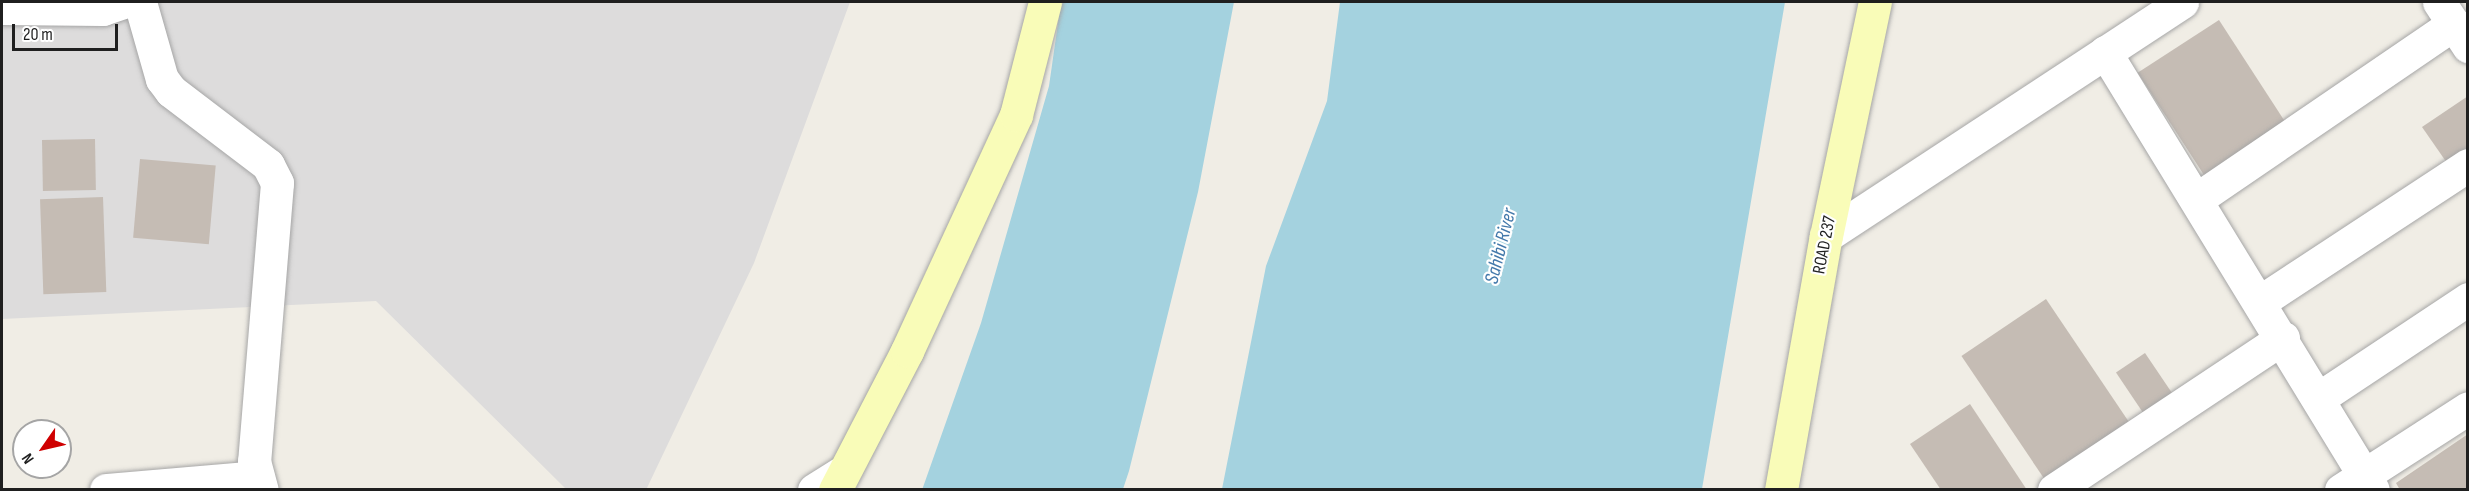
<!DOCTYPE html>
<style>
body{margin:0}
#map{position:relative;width:2469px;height:491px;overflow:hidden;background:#f0ede5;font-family:"Sofia Sans Condensed",sans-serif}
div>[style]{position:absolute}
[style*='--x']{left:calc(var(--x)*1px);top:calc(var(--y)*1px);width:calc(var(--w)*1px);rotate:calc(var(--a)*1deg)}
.residential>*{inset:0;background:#dddcdc}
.water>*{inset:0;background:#a4d2df}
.building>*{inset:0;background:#c5bcb4;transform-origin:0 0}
.roads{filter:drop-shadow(0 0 2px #a6a6a6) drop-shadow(0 0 2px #a6a6a6)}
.street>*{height:33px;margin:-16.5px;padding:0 16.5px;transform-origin:16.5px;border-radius:16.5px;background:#fff}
.secondary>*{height:33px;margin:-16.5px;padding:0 16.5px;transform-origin:16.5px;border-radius:16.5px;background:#f9fcb8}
span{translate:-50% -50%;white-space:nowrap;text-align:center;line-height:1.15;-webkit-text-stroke:4.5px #fff;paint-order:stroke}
.street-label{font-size:18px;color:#1f1f1f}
.water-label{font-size:20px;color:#4479ab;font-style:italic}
.frame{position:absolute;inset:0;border:3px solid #1f1f1f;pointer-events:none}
.north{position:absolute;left:12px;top:419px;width:60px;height:60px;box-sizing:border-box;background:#fff;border:2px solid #a5a5a5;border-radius:50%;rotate:236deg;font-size:16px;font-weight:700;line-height:24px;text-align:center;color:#1f1f1f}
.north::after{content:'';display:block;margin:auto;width:21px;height:27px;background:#cf0001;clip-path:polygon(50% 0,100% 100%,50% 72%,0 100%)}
.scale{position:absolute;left:12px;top:24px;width:106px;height:27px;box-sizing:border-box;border:3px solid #1f1f1f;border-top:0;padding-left:8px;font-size:18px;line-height:21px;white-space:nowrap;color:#1f1f1f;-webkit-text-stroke:4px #fff;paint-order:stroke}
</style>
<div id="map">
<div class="residential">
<div style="clip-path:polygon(2px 2px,850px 2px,754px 263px,646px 490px,566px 489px,376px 301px,2px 319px)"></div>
</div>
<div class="water">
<div style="clip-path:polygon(1061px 2px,1234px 2px,1198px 192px,1129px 471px,1123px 489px,922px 490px,981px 323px,1049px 86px)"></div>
<div style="clip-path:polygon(1340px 2px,1785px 2px,1702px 489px,1222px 489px,1266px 266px,1327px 101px)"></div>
</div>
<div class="building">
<div style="left:2219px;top:20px;width:134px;height:97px;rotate:57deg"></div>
<div style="clip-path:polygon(2468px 96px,2468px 149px,2447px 163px,2422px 127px)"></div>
<div style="left:95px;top:139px;width:51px;height:53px;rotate:89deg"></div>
<div style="left:140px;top:159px;width:76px;height:79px;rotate:5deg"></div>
<div style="left:103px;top:197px;width:95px;height:63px;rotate:88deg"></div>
<div style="left:2046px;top:299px;width:155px;height:102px;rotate:56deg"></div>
<div style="left:2145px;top:353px;width:58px;height:35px;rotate:56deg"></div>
<div style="clip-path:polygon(1970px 404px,2027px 490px,1941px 490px,1910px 444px)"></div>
<div style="clip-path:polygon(2468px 434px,2468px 490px,2400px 490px,2396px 483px)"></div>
</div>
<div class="roads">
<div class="street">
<div style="--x:140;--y:2;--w:80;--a:74.1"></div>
<div style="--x:162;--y:79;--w:15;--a:53"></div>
<div style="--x:171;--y:91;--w:122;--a:37.3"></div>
<div style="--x:268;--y:165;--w:20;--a:63"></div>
<div style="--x:277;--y:183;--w:279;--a:94.7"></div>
<div style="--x:254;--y:461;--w:30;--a:75"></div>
<div style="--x:2439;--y:2;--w:53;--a:56.6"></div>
<div style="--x:2;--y:8;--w:101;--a:0.6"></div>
<div style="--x:103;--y:9;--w:21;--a:-19"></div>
<div style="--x:2105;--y:52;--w:513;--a:58.54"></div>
<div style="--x:2197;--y:199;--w:311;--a:-34.3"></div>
<div style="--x:1826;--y:236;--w:426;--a:-33.3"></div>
<div style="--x:2261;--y:301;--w:248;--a:-33.3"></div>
<div style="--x:2319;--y:398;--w:179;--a:-33.6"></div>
<div style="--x:106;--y:490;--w:152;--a:-4.9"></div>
<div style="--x:814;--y:490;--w:31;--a:-32"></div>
<div style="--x:2054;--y:490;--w:275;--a:-33.6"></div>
<div style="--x:2341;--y:490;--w:151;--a:-32.8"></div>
</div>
<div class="secondary">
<div style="--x:835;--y:490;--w:157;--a:-62.6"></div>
<div style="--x:907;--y:351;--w:260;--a:-65.2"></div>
<div style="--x:1016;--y:115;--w:117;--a:-75.6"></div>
<div style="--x:1781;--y:490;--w:258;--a:-80"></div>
<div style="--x:1826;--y:236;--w:239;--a:-78.2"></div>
</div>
</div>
<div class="street-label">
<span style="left:1825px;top:245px;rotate:-79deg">ROAD 237</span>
</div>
<div class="water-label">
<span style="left:1501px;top:246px;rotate:-76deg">Sahibi River</span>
</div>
<div class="frame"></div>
<div class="north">N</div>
<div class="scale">20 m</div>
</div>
